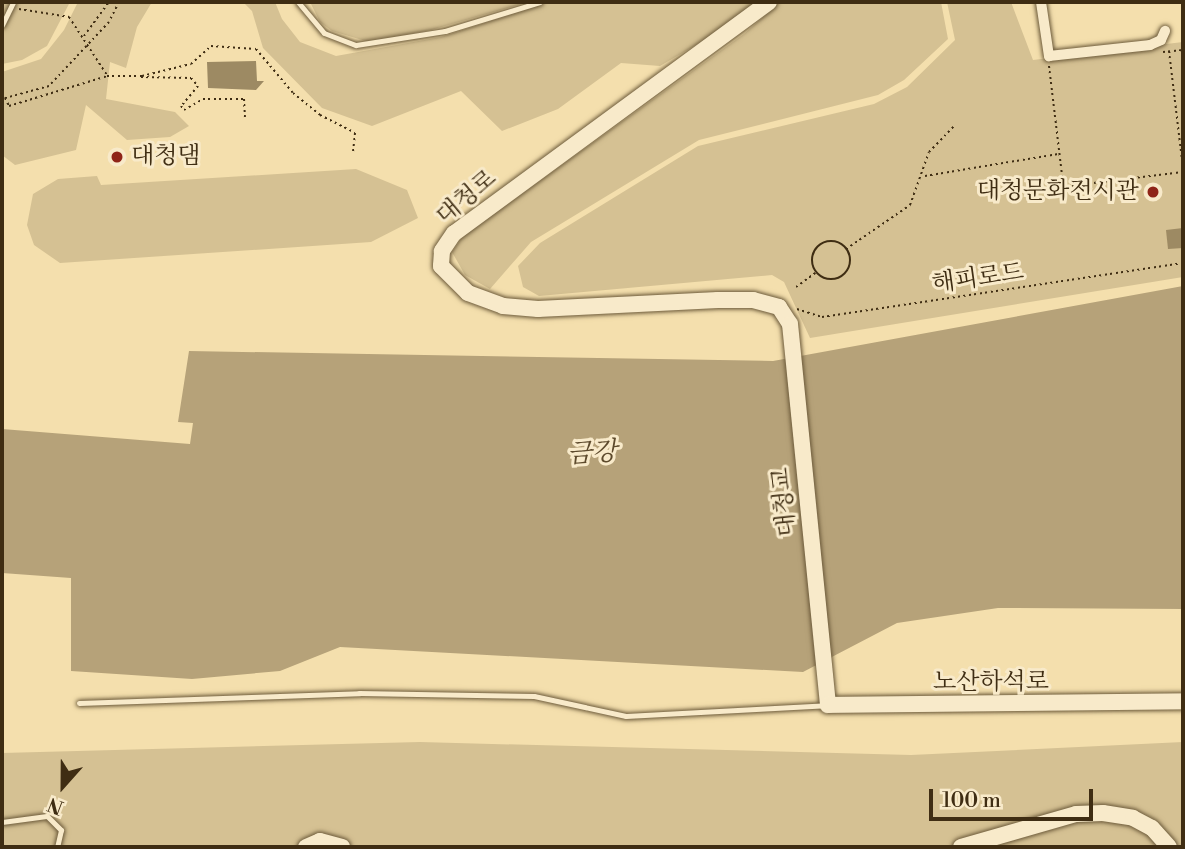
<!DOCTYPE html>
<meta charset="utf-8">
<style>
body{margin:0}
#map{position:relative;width:1185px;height:849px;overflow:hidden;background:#f4dfad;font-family:"Libre Bodoni","Noto Serif KR",serif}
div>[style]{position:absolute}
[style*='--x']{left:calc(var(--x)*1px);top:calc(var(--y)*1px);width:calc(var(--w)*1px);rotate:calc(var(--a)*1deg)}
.green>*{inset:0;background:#d5c193}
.water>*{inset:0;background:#b6a279}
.building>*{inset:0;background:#9d8a63}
.path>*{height:2px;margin-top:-1px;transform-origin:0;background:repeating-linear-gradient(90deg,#3f2d13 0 2px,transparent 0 5.5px)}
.path>.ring{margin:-1px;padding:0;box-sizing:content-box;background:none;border:2px solid #3f2d13;border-radius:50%}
.roads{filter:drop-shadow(0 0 2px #6c5a3a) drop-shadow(0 0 2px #6c5a3a)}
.lane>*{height:5px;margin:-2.5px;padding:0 2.5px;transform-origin:2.5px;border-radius:2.5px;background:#f8eaca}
.street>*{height:10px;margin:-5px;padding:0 5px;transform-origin:5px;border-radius:5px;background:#f8eaca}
.secondary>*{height:16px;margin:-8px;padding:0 8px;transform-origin:8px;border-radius:8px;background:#f8eaca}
.dots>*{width:19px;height:19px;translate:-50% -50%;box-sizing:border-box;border:4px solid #f8eaca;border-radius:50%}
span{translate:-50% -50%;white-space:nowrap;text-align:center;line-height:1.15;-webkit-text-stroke:6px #f8eaca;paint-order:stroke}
.poi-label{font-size:24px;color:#3f2d13}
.left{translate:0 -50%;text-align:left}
.right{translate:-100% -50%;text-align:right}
.street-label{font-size:24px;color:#3f2d13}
.water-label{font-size:26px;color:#5d4a2c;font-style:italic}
.frame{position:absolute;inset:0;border:4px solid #3f2d13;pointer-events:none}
.north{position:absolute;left:28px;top:751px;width:70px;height:70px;-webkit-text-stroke:5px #f8eaca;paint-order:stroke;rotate:201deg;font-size:19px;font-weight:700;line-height:28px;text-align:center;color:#3f2d13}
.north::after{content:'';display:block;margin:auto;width:24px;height:32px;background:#3f2d13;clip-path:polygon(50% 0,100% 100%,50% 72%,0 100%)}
.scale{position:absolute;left:929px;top:789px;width:164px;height:32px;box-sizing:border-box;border:4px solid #3f2d13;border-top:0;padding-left:9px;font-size:21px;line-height:24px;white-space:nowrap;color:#3f2d13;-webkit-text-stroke:5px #f8eaca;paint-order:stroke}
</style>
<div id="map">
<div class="green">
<div style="clip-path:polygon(2px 2px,70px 2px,47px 46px,22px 60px,2px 64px)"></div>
<div style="clip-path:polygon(78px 2px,152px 2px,137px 27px,126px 68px,110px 62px,106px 99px,175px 112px,189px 126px,170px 137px,127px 140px,86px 105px,76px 150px,15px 165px,2px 155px,2px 72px,41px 59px,64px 30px)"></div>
<div style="clip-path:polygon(243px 2px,275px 2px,282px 19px,300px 42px,336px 56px,441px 37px,549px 2px,758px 2px,737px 21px,660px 66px,621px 63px,558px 109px,502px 131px,461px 91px,372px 126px,322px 108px,263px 48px,252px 11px)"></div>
<div style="clip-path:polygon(310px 2px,528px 2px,431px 30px,369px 42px,332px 31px,320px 22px)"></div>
<div style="clip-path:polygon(780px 2px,941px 2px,948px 39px,904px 80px,878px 95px,699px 140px,531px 242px,490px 289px,465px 275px,452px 252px,463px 236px,744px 34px)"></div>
<div style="clip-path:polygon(947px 2px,1011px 2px,1033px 60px,1183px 42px,1183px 277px,810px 338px,784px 282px,772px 275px,539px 296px,523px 287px,518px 266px,540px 243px,698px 146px,874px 104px,907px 87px,955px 40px)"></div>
<div style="clip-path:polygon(356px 169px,407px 190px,418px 218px,371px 242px,60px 263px,34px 245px,27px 225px,33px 194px,58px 179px,97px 176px,101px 185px)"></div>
<div style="clip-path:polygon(420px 742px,911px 755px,1183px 742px,1183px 847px,2px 847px,2px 753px)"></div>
</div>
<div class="water">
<div style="clip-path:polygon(1183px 286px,1183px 609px,998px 608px,897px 623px,803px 672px,340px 647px,280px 671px,192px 679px,71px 671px,71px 578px,2px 573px,2px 429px,190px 444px,193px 423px,178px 422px,189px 351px,773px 361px)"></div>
</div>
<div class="building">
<div style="clip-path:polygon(256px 61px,257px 81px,264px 81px,256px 90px,208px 88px,207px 62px)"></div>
<div style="clip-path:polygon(1183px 228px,1183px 248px,1168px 249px,1166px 230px)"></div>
</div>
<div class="path">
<div style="--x:119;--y:2;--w:22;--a:117"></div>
<div style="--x:109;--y:22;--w:88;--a:133.2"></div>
<div style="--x:49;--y:86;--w:46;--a:164.7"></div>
<div style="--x:5;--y:98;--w:9;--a:63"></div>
<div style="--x:9;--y:106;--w:102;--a:-17"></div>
<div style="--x:107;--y:76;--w:35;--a:0"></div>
<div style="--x:142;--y:76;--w:50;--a:-13.8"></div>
<div style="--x:191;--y:64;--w:27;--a:-42"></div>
<div style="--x:211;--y:46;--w:45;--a:3.8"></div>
<div style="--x:256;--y:49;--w:57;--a:49.9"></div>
<div style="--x:293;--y:93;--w:35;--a:39"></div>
<div style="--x:320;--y:115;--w:39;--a:27"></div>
<div style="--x:355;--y:133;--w:19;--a:96"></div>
<div style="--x:19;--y:9;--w:51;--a:9.1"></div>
<div style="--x:69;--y:17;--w:69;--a:56.8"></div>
<div style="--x:84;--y:36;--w:42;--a:-53.7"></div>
<div style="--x:1169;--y:51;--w:118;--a:83.2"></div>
<div style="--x:1163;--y:52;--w:20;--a:-6"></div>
<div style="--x:1049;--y:66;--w:119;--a:83.2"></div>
<div style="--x:141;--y:77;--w:50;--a:1.1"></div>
<div style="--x:191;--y:78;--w:11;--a:49"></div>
<div style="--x:198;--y:86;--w:26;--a:130"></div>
<div style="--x:181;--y:106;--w:5;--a:53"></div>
<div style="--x:184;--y:110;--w:22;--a:-30"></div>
<div style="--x:203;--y:99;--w:41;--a:0"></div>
<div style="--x:244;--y:99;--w:21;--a:87"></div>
<div style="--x:925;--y:176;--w:135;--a:-9.4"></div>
<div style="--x:1012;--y:193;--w:172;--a:-7"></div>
<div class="ring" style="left:812px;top:241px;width:36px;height:36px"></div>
<div style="--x:846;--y:249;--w:78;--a:-34.5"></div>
<div style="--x:910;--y:205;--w:56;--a:-70.3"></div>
<div style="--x:929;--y:152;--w:36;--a:-46"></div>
<div style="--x:796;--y:287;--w:24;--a:-36"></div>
<div style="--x:797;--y:309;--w:26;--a:18"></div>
<div style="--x:822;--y:317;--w:365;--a:-8.5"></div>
</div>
<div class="roads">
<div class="lane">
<div style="--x:298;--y:2;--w:40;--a:50"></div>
<div style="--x:324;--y:33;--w:34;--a:21"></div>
<div style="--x:356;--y:45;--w:90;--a:-8.9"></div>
<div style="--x:445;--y:31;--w:99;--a:-17"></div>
<div style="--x:2;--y:25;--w:25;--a:-64"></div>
<div style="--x:79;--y:703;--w:280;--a:-2"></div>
<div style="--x:359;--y:693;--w:175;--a:1"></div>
<div style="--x:534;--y:696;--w:94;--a:12.3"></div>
<div style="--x:626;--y:716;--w:200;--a:-3.1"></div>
<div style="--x:2;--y:822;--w:45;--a:-7.6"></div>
<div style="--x:47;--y:816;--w:20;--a:45"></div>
<div style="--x:61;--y:830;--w:17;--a:103"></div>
</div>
<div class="street">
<div style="--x:1041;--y:2;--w:55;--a:81.6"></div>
<div style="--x:1049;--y:56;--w:102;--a:-6.2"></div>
<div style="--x:1150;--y:45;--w:12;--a:-24"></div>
<div style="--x:1161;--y:40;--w:10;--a:-66"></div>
</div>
<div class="secondary">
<div style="--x:769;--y:2;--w:391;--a:143.7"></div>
<div style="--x:454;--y:233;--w:22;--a:124"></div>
<div style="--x:442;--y:251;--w:15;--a:94"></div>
<div style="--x:441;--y:266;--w:38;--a:45"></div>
<div style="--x:468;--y:293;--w:37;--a:20"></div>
<div style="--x:503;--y:306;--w:35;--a:5"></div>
<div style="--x:538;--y:309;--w:180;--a:-2.9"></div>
<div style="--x:718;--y:300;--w:35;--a:0"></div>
<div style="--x:753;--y:300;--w:27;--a:15"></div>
<div style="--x:779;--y:307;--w:20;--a:57"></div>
<div style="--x:790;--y:324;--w:383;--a:84.3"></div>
<div style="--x:828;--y:705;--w:355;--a:-0.6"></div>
<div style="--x:306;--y:847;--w:15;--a:-23"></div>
<div style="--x:320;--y:841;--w:23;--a:15"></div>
<div style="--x:961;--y:847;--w:120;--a:-16"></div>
<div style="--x:1076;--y:814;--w:27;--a:-2"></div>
<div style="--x:1103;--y:813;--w:30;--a:9"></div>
<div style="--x:1133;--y:818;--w:21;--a:28"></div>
<div style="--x:1152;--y:828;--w:25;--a:48"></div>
</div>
</div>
<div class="dots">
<div style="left:117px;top:157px;background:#8f2418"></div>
<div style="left:1153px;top:192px;background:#8f2418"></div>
</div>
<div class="poi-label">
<span class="left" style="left:131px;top:157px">대청댐</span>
<span class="right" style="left:1139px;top:192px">대청문화전시관</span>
</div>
<div class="street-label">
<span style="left:467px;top:198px;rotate:-40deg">대청로</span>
<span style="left:978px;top:279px;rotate:-8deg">해피로드</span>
<span style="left:785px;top:502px;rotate:-96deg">대청교</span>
<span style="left:991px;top:683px">노산하석로</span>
</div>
<div class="water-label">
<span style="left:592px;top:454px;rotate:-4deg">금강</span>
</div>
<div class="frame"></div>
<div class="north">N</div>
<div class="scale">100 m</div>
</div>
